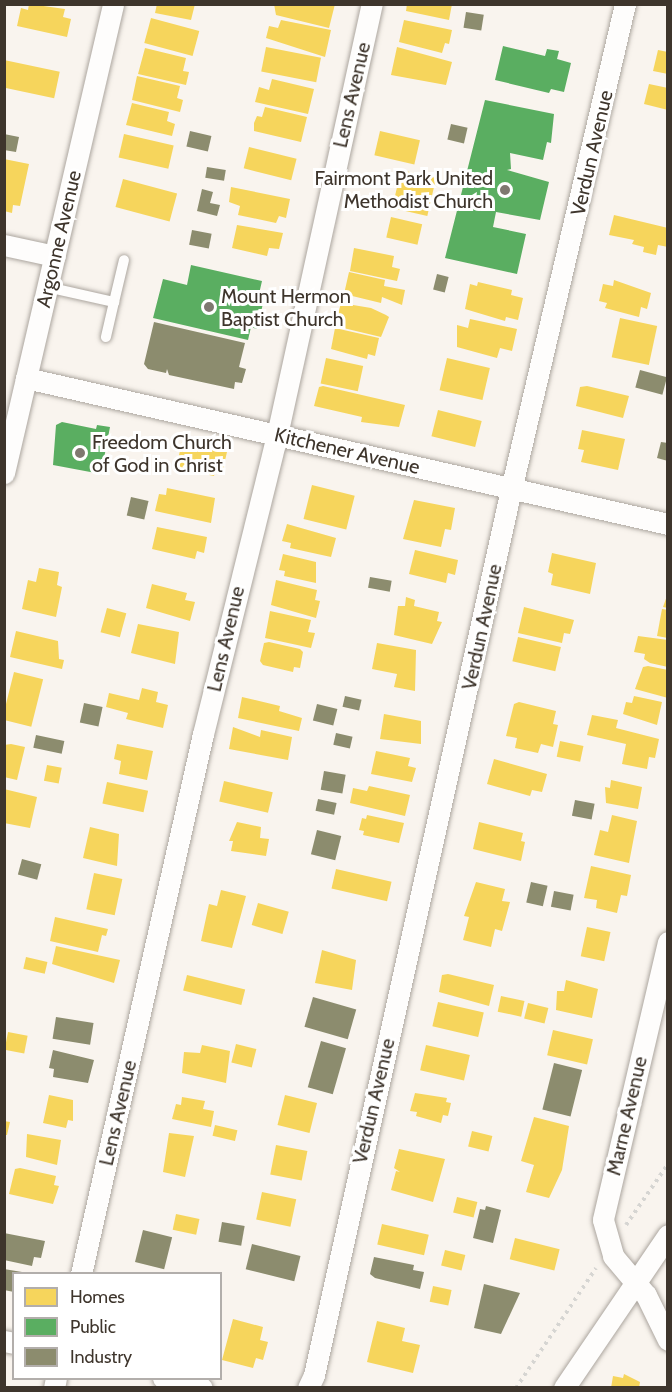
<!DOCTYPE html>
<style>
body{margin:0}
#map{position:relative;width:672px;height:1392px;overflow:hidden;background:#f9f4ee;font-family:Cabin,sans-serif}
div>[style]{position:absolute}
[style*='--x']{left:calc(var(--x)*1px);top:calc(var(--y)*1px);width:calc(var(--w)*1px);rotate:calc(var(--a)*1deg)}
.homes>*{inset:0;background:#f6d55c;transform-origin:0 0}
.public>*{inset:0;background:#5aae61}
.industry>*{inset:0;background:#8c8c6e;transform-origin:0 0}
.path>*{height:4px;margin-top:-2px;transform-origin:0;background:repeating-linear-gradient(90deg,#d6d5d2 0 3px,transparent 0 7.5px)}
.roads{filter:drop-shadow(0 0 2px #aca69f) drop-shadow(0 0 2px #aca69f)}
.lane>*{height:10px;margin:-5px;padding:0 5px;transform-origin:5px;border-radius:5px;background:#fefdfc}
.street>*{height:21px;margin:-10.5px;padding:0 10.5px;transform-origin:10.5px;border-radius:10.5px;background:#fefdfc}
.dots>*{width:16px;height:16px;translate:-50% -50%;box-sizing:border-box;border:3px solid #fff;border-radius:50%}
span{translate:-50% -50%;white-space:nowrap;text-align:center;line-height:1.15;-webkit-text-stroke:6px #fff;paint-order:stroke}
.street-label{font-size:20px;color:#3e352c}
.poi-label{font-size:20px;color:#3e352c}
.right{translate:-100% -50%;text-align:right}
.left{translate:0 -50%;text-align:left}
.frame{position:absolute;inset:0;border:6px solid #3e352c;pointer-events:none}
.legend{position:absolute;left:12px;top:1272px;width:210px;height:108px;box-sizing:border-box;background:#fff;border:2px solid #b2aeab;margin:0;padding:8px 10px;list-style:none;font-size:18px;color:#3e352c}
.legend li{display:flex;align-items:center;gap:12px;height:30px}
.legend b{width:30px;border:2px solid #b2aeab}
</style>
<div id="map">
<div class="homes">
<div style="clip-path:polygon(29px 4px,65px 9px,63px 17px,71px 19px,67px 37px,17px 26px,21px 8px,28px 10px)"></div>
<div style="clip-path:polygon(157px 4px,195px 4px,191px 20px,155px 13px)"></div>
<div style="clip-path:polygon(274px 4px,335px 4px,329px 28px,276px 15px)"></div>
<div style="clip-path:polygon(407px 4px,452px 4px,449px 20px,406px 11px)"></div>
<div style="left:151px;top:18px;width:50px;height:26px;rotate:15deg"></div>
<div style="clip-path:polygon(281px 20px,331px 30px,325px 57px,266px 38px,269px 26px,278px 28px)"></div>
<div style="clip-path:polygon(404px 20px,452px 30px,449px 44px,445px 43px,442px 53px,399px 42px)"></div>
<div style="left:266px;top:47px;width:56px;height:25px;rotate:11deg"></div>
<div style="clip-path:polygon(397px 47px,452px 62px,446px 85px,391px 75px)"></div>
<div style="clip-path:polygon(145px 48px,186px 58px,183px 71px,189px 72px,186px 85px,138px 74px)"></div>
<div style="clip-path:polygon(658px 50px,668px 52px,668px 74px,653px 71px)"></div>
<div style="left:4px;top:60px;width:57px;height:27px;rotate:12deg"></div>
<div style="clip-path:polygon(137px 76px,180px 86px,177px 98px,183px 100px,180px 112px,132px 100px)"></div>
<div style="clip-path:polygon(272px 79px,314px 89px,308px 114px,255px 102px,259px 87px,269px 90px)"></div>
<div style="clip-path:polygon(649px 84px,668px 88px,668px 110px,644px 104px)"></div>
<div style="clip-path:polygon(132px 103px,169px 112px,167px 121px,175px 124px,172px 136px,126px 125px)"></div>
<div style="clip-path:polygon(265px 107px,307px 117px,301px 142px,254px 131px,254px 123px,257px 116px,262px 117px)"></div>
<div style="left:380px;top:131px;width:41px;height:25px;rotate:13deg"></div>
<div style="left:124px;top:134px;width:51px;height:24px;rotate:13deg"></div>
<div style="left:249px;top:147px;width:49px;height:22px;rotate:14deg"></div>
<div style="clip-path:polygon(4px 159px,29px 164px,20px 206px,13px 205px,12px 213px,4px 211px)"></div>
<div style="left:401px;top:170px;width:36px;height:39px;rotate:13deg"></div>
<div style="left:123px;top:179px;width:56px;height:29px;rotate:15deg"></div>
<div style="clip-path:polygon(231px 187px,290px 199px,286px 218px,279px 216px,276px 223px,238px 215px,240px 206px,229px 202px)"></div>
<div style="clip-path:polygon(614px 215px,668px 228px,668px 247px,658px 245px,656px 255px,643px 252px,644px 247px,632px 244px,634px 240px,609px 235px)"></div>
<div style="left:391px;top:217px;width:32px;height:21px;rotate:13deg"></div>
<div style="clip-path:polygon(237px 225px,283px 233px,279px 249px,269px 248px,267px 256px,232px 248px)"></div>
<div style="clip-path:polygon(354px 248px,394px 256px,392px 267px,400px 269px,397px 281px,350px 271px)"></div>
<div style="clip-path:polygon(349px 272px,385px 280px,384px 286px,405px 290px,402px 305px,382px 297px,381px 303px,344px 294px)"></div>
<div style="clip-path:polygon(614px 280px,651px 293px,647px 309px,641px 307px,639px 317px,605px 308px,607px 303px,599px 301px,603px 284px,613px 286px)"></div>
<div style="clip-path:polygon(478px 282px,512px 290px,511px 295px,523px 298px,518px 320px,506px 317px,505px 321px,465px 309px,470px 284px,477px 286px)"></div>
<div style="clip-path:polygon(341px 303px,371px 308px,386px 315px,389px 317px,381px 337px,335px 326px)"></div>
<div style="left:620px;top:318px;width:38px;height:40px;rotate:12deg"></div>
<div style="clip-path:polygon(470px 319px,517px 329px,512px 351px,500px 348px,497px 358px,457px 347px,457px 325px,468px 328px)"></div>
<div style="clip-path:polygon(335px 328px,379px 338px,375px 356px,368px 354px,367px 359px,331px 349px)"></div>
<div style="left:326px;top:358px;width:38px;height:26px;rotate:12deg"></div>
<div style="left:447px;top:358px;width:44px;height:33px;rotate:13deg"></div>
<div style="clip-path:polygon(323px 386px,405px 405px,399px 427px,361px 422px,362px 417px,314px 406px,319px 387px)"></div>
<div style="clip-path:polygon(587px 386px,629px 396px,623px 418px,576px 406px,580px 387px)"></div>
<div style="left:438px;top:410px;width:45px;height:27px;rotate:14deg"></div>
<div style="clip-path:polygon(582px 430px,625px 439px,618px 470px,581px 462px,584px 450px,578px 449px)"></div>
<div style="clip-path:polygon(182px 442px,227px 452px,223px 469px,216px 467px,214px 476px,176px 468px)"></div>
<div style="left:312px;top:485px;width:44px;height:35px;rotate:14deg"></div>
<div style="clip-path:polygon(167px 488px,215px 498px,211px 523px,155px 511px,159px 494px,166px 495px)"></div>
<div style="clip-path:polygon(414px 500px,455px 508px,451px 530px,445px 529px,441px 547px,403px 539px)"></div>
<div style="clip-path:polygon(287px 524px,336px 538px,331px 557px,290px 548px,291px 543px,282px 541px)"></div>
<div style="clip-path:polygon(157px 527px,207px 537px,204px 553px,197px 551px,195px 559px,152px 549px)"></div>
<div style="clip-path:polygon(415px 550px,458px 560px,455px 575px,448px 573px,446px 583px,409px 574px)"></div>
<div style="clip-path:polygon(552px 553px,596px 563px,590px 594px,551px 585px,553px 574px,548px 572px)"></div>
<div style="clip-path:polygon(283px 554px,316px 562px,316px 583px,284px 576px,285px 571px,279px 570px)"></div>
<div style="clip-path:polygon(39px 568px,59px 572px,57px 585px,62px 587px,56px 617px,22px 609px,28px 580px,36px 582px)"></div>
<div style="clip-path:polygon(276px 580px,317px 590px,315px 600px,320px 601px,316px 618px,271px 605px)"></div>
<div style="clip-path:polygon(152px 584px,187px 593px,185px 600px,195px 602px,190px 621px,146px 608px)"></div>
<div style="clip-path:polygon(668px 593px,668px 608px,663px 607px)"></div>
<div style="clip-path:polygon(406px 597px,415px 600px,414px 606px,439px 612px,437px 621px,442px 622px,432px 644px,394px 635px,398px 606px,405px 606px)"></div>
<div style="clip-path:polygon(524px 607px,574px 620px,570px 634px,564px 633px,562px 643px,518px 633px)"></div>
<div style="left:107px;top:608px;width:20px;height:25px;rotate:15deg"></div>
<div style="clip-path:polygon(662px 609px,668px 610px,668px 638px,657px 636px)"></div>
<div style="clip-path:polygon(270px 611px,311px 620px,308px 632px,315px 633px,311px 648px,265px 638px)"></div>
<div style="clip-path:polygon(138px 624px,179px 632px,175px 664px,131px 653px)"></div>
<div style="clip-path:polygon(16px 631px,58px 641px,59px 659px,64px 660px,62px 669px,10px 657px)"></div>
<div style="clip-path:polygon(638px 636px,668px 640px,668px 667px,650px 663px,644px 659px,645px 654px,634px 652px)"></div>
<div style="left:518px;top:637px;width:44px;height:25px;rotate:13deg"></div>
<div style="clip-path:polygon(269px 642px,300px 649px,303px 652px,300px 668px,294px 667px,293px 672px,263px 665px,260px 661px,264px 643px)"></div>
<div style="clip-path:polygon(377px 643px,416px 650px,415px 691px,394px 687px,397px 674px,372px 669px)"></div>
<div style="clip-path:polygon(648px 666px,668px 670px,668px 698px,635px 689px,643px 667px)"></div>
<div style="left:14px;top:672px;width:30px;height:49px;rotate:14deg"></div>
<div style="clip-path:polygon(142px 688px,158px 692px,156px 702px,168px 705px,163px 728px,126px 719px,128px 713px,106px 707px,109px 693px,139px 700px)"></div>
<div style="clip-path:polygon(634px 696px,662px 702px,657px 725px,623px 714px,626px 702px,632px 703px)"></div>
<div style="clip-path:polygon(242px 697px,280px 706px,279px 711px,302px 718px,299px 731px,238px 718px)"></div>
<div style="clip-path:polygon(519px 702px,556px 711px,553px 724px,558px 725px,553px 747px,541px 744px,538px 753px,515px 748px,517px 738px,506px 736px,514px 704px)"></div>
<div style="clip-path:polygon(384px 714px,421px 721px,421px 744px,380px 739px)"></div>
<div style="clip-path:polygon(592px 715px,618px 720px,616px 728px,659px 739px,655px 758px,649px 757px,647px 769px,622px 764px,626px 744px,587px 735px)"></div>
<div style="clip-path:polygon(233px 727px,260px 737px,261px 730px,292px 737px,288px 760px,229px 749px)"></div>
<div style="left:560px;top:741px;width:24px;height:16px;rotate:12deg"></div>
<div style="clip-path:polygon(11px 744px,25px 747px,17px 780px,4px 777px,4px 745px)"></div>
<div style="clip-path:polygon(117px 744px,153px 751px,147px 780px,119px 774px,121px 761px,114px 759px)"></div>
<div style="clip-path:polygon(376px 751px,410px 758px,408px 766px,416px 768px,412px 782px,371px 774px)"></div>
<div style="clip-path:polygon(494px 759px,547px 774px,542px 792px,532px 790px,530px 796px,487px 784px)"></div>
<div style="left:47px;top:765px;width:15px;height:16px;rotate:11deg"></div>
<div style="clip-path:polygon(611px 780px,642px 787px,638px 809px,606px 803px,605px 787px,610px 788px)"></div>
<div style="left:224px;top:781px;width:50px;height:21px;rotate:13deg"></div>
<div style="left:107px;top:782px;width:42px;height:22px;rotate:12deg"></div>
<div style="clip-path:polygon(369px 786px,410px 795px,405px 816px,350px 803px,353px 788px,367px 791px)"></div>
<div style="clip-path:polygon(4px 789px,37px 797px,30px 828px,4px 823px)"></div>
<div style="clip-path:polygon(367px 815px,404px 823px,399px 843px,363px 835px,364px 831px,359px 830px,362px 818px,366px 819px)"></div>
<div style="clip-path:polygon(612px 815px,637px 821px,629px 863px,594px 855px,600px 830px,608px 832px)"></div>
<div style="clip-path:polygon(237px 822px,261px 827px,260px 838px,269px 839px,266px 856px,231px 851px,233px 841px,229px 841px)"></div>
<div style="clip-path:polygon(479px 822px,523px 833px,521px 841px,525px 842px,521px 861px,473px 849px)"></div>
<div style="clip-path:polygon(90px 827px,119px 834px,117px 866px,83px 858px)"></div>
<div style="clip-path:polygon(591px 866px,631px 875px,627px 896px,621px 895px,617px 913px,596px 908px,597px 900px,584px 898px)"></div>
<div style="left:336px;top:869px;width:57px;height:20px;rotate:13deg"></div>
<div style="left:94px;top:873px;width:29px;height:37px;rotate:12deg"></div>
<div style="clip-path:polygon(476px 882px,505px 889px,502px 901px,510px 902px,502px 931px,495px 929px,491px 947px,463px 940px,469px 917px,464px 916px)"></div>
<div style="clip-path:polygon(221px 890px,246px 896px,232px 948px,201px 941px,209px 904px,217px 906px)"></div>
<div style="left:258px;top:903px;width:32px;height:23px;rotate:16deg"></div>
<div style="clip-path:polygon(55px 917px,108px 929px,106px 936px,102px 935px,98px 952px,50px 941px)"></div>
<div style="left:587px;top:927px;width:24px;height:30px;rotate:12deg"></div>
<div style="clip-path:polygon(56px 946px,120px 960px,114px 983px,52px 964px)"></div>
<div style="clip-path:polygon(322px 950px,356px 960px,352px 990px,315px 983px)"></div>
<div style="left:26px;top:957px;width:22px;height:12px;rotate:13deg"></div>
<div style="clip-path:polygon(448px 974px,494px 985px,489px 1006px,439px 992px,442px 975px)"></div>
<div style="left:187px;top:975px;width:60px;height:16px;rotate:14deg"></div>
<div style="clip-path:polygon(566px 980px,598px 989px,592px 1018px,556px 1010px,557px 991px,564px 991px)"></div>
<div style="left:501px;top:996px;width:24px;height:16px;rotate:12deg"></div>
<div style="left:438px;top:1002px;width:47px;height:25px;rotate:13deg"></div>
<div style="left:528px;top:1003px;width:21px;height:16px;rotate:14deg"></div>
<div style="left:553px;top:1030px;width:41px;height:26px;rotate:13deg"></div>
<div style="left:8px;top:1032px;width:20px;height:18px;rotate:11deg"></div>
<div style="left:236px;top:1044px;width:21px;height:19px;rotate:14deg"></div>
<div style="clip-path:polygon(202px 1045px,230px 1051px,226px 1083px,182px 1073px,184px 1052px,200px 1053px)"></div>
<div style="left:426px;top:1045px;width:45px;height:26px;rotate:13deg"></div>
<div style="clip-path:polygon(415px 1093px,447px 1098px,446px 1102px,451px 1103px,448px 1116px,443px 1115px,441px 1123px,416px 1116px,417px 1112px,410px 1111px)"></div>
<div style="clip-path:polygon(49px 1095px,73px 1100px,73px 1121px,68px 1120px,66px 1128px,43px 1123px)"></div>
<div style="left:285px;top:1095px;width:33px;height:31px;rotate:14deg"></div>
<div style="clip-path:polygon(182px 1097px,205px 1101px,203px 1109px,214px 1111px,211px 1127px,172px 1119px,176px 1104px,181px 1105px)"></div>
<div style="clip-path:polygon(534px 1117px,569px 1126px,562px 1170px,549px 1198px,526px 1192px,534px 1165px,521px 1161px)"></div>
<div style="clip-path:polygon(4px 1121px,10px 1122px,7px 1135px,4px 1135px)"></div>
<div style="left:215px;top:1125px;width:23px;height:11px;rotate:13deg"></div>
<div style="left:472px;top:1131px;width:21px;height:16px;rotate:14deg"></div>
<div style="clip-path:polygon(169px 1133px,194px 1136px,185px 1177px,163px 1172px)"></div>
<div style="clip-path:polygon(27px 1134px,61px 1140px,57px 1165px,26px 1157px)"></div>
<div style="left:276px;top:1145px;width:32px;height:30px;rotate:11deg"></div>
<div style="clip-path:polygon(399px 1149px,445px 1159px,433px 1202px,391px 1190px,396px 1171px,400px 1172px,394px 1168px)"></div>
<div style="clip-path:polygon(20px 1168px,56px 1176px,54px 1185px,59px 1186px,53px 1204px,9px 1194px,15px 1169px)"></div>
<div style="left:262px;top:1192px;width:35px;height:28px;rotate:12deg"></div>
<div style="left:457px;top:1197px;width:21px;height:16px;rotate:14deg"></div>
<div style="left:176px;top:1214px;width:24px;height:16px;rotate:12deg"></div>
<div style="left:382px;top:1224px;width:48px;height:21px;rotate:13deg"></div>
<div style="left:515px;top:1238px;width:46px;height:22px;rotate:14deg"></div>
<div style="left:445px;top:1250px;width:21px;height:16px;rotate:14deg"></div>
<div style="left:433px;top:1286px;width:19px;height:16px;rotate:12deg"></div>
<div style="clip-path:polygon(233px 1319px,263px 1327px,260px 1340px,268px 1342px,263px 1360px,256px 1358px,253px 1368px,222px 1360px)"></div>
<div style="clip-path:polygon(377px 1321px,405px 1328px,402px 1341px,420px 1345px,413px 1373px,367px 1362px)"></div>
<div style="clip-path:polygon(624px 1374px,640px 1382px,639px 1388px,611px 1388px,613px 1376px,623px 1378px)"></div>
</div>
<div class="public">
<div style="clip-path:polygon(503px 46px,545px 56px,547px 49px,559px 51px,557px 59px,571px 63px,564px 92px,551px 89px,549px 93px,495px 80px)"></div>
<div style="clip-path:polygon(485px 100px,554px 114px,551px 143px,547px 142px,543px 160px,510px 153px,511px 169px,507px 170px,549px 182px,540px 220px,496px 212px,493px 227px,526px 234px,517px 274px,445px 258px)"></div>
<div style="clip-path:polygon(191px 265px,262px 281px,259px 294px,265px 295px,257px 329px,251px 327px,248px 340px,153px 318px,163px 279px,187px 285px)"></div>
<div style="clip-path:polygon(62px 422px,96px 429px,97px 425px,110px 427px,101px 474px,53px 465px,56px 425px)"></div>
</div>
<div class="industry">
<div style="left:466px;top:12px;width:18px;height:16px;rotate:9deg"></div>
<div style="left:451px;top:124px;width:17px;height:16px;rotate:13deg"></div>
<div style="left:190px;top:131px;width:22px;height:16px;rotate:13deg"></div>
<div style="clip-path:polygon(4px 134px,19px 137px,16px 152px,4px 150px)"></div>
<div style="left:207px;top:167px;width:19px;height:11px;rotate:9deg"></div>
<div style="clip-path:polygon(202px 189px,213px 192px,210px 203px,220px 205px,217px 216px,197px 211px)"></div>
<div style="left:192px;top:230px;width:20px;height:15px;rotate:11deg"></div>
<div style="left:437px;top:274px;width:12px;height:16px;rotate:14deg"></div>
<div style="clip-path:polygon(154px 322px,245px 343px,239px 367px,246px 369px,242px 383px,235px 382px,234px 389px,169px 375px,167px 369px,166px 373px,148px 369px,144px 364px)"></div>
<div style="left:640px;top:370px;width:28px;height:18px;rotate:15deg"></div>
<div style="clip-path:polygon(661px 442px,668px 443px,668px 461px,657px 458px)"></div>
<div style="left:131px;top:497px;width:18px;height:19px;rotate:13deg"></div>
<div style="left:370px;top:577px;width:22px;height:11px;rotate:10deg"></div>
<div style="left:345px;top:696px;width:17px;height:11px;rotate:13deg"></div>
<div style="left:84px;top:703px;width:19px;height:20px;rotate:12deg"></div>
<div style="left:317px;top:704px;width:21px;height:17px;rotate:14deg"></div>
<div style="left:336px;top:733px;width:17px;height:12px;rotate:13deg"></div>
<div style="left:36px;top:735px;width:29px;height:13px;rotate:12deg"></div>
<div style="left:324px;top:771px;width:22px;height:19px;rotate:10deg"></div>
<div style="left:318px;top:799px;width:19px;height:12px;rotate:12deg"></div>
<div style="left:575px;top:800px;width:20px;height:16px;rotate:11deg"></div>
<div style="left:317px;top:830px;width:25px;height:25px;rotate:14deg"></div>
<div style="left:22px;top:859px;width:20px;height:16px;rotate:15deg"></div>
<div style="left:531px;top:882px;width:17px;height:21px;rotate:13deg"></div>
<div style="left:554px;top:891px;width:20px;height:16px;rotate:11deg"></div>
<div style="left:313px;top:997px;width:45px;height:31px;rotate:16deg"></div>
<div style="left:56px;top:1017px;width:38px;height:22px;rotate:9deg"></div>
<div style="left:321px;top:1041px;width:26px;height:48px;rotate:16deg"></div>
<div style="clip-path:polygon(53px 1050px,94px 1060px,88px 1083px,53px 1077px,54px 1069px,49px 1068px)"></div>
<div style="left:554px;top:1063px;width:29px;height:48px;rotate:14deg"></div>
<div style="clip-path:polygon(486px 1206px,501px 1210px,493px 1243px,473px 1238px,480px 1209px,485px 1210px)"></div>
<div style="left:222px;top:1222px;width:23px;height:20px;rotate:10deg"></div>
<div style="left:143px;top:1230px;width:30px;height:33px;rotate:14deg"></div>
<div style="clip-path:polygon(4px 1233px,45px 1241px,41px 1258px,34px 1257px,32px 1266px,4px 1260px)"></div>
<div style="left:252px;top:1244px;width:50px;height:26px;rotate:14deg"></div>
<div style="clip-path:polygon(374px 1257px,414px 1265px,413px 1270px,424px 1272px,420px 1289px,375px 1278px,370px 1274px)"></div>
<div style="clip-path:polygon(4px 1269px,22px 1272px,14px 1274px,14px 1292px,4px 1290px)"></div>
<div style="clip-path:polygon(484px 1284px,520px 1293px,501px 1334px,474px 1328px)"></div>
</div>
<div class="path">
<div style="--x:626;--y:1225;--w:74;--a:-55.5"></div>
<div style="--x:516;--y:1388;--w:144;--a:-56.3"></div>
</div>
<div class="roads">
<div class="lane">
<div style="--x:47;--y:287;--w:69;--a:12.6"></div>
<div style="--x:114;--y:302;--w:36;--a:103"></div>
<div style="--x:114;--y:302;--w:43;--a:-76.6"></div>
</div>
<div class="street">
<div style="--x:4;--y:245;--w:52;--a:12.2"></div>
<div style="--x:26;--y:378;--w:658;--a:12.81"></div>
<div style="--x:4;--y:473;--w:481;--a:-76.9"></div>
<div style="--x:668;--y:942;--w:285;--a:103.2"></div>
<div style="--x:603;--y:1220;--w:37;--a:74"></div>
<div style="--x:613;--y:1256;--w:51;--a:49.8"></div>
<div style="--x:646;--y:1295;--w:50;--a:63.9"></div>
<div style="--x:81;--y:1274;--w:554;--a:-77.27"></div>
<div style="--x:203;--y:734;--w:299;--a:-76.1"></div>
<div style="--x:275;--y:444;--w:451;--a:-77.6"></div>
<div style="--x:4;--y:1341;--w:10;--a:11"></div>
<div style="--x:163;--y:1378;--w:40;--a:14.4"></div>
<div style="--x:54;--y:1388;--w:10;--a:-79"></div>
<div style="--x:308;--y:1388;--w:14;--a:-65"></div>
<div style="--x:314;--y:1375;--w:889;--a:-77.46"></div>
<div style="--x:507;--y:507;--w:517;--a:-76.8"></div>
<div style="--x:564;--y:1388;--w:185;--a:-55.8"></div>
</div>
</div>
<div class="dots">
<div style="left:505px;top:190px;background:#7f7870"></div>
<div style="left:209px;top:307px;background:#7f7870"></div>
<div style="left:80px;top:453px;background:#7f7870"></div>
</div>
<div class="street-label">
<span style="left:352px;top:95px;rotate:-77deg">Lens Avenue</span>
<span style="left:592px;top:153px;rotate:-77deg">Verdun Avenue</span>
<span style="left:59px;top:239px;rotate:-77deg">Argonne Avenue</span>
<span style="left:347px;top:451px;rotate:13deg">Kitchener Avenue</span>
<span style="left:482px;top:627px;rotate:-78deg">Verdun Avenue</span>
<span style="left:226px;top:639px;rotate:-77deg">Lens Avenue</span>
<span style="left:374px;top:1101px;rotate:-77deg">Verdun Avenue</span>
<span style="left:118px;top:1113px;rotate:-77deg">Lens Avenue</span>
<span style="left:627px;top:1116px;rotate:-77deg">Marne Avenue</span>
</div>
<div class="poi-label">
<span class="right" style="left:493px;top:190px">Fairmont Park United<br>Methodist Church</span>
<span class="left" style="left:221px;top:308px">Mount Hermon<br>Baptist Church</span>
<span class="left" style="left:92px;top:454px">Freedom Church<br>of God in Christ</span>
</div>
<div class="frame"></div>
<ul class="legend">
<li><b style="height:16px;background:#f6d55c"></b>Homes</li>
<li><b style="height:16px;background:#5aae61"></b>Public</li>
<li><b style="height:16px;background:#8c8c6e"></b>Industry</li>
</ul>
</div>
